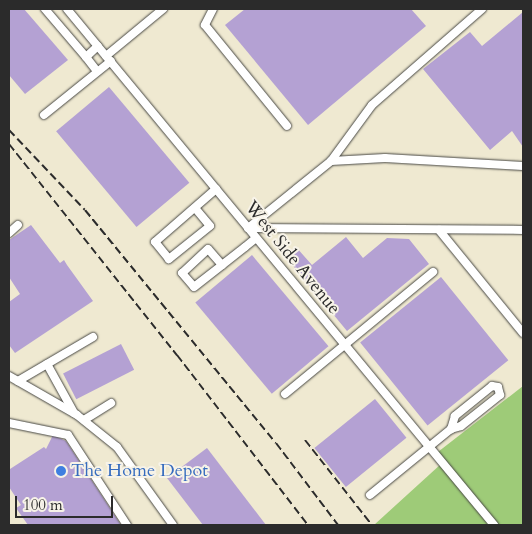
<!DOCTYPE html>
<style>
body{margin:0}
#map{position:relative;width:532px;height:534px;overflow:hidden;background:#efe9d1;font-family:Cardo,serif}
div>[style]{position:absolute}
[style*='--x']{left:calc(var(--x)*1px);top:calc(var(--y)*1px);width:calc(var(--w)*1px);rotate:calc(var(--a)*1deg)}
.green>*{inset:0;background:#9ecb78}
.building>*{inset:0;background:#b4a1d3;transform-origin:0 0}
.roads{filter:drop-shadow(0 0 1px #484844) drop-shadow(0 0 1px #484844)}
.minor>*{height:8px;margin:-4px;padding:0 4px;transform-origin:4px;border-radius:4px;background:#fff}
.rail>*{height:2px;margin-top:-1px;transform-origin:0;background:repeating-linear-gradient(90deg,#2b2b2b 0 8px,transparent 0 12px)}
.dots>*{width:14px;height:14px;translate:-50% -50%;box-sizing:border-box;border:2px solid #f7f3e8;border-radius:50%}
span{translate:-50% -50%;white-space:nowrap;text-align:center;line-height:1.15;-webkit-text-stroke:4px #f7f3e8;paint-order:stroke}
.street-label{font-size:18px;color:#2b2b2b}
.shop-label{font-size:18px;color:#366cbe}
.left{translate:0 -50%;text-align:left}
.frame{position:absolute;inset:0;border:10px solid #2b2b2b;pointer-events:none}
.scale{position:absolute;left:15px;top:496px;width:98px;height:22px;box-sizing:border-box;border:2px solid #2b2b2b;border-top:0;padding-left:6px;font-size:15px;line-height:18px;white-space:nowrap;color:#2b2b2b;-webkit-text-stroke:4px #f7f3e8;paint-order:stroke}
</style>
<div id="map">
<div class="green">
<div style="clip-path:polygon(523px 386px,523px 525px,374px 525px,441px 464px,434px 455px)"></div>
</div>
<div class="building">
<div style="clip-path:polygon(9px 9px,24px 9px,68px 60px,25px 94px,9px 75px)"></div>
<div style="clip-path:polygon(245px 9px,411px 9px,426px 26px,308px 125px,225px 25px)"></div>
<div style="clip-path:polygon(523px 12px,523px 147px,512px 131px,490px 150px,423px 69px,470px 32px,482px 46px)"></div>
<div style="left:109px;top:87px;width:125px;height:69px;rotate:50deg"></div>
<div style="clip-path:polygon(31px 225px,60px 263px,64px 260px,67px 265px,93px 301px,15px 353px,9px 345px,9px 302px,20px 294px,9px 277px,9px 240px)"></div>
<div style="clip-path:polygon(346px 237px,363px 258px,387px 238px,409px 239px,429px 264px,347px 331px,285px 256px,296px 247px,312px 265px)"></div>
<div style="left:252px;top:255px;width:119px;height:74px;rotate:50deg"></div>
<div style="left:441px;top:277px;width:107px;height:104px;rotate:51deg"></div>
<div style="left:121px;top:344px;width:29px;height:65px;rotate:63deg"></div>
<div style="left:375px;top:399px;width:50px;height:78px;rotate:51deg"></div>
<div style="clip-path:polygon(53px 435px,66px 441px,121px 525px,28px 525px,16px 508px,21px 505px,9px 487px,9px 467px,10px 469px,44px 447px,46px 449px)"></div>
<div style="clip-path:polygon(207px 448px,266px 525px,203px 525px,167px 478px)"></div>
</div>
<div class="roads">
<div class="minor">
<div style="--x:45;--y:9;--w:63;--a:49.5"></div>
<div style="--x:86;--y:57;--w:16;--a:-43"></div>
<div style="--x:67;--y:9;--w:670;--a:50.39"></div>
<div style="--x:213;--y:9;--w:18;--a:117"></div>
<div style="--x:205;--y:25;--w:130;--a:50.9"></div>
<div style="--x:106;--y:56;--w:74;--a:-39.5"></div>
<div style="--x:86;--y:57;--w:18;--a:52"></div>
<div style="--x:44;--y:115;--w:86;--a:-38.9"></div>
<div style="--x:331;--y:161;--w:54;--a:-3.2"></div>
<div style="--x:385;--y:158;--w:138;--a:3.3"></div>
<div style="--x:195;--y:208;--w:23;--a:50"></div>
<div style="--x:210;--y:226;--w:53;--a:141.2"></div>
<div style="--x:169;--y:259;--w:22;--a:-129"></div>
<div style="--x:155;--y:242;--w:81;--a:-41"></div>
<div style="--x:248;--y:228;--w:107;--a:-38.9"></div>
<div style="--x:331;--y:161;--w:69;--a:-53.8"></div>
<div style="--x:372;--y:105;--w:146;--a:-41.1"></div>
<div style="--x:248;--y:228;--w:275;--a:0.4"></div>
<div style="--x:439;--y:230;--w:133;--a:50.8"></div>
<div style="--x:9;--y:233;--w:12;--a:-42"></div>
<div style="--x:222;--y:265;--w:21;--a:-131"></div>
<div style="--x:208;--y:249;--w:35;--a:137"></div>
<div style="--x:182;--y:273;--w:18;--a:49"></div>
<div style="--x:194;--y:287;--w:36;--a:-38"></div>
<div style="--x:222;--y:265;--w:29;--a:-38"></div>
<div style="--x:245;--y:247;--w:14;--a:-39"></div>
<div style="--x:47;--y:364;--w:56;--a:61.1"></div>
<div style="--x:9;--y:376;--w:78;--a:29.8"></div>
<div style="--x:77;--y:415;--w:51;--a:38.7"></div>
<div style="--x:117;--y:447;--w:96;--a:54.3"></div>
<div style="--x:18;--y:381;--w:87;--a:-30.4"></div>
<div style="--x:285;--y:394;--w:192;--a:-39.5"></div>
<div style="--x:84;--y:420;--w:32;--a:-32"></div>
<div style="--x:9;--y:423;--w:60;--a:11.5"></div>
<div style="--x:68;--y:435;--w:108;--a:56.8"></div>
<div style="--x:370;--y:495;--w:104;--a:-39.2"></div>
<div style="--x:451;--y:429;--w:10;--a:-17"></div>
<div style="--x:461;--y:426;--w:50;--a:-38.5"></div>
<div style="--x:500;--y:395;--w:8;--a:-104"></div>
<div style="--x:498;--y:387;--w:6;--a:-171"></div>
<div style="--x:492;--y:386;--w:48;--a:141"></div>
<div style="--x:455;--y:416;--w:14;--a:107"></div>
</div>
</div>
<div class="rail">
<div style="--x:9;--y:130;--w:110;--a:46.5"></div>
<div style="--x:85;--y:210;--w:301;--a:50.7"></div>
<div style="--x:276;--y:443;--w:103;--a:52.9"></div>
<div style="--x:9;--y:144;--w:270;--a:51.5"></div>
<div style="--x:177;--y:355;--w:215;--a:52.4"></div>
<div style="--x:305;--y:440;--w:108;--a:51.8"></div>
</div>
<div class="dots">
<div style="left:61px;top:471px;background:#3f7fe0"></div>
</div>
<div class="street-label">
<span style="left:292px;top:258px;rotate:51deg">West Side Avenue</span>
</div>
<div class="shop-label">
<span class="left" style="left:71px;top:471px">The Home Depot</span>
</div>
<div class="frame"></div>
<div class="scale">100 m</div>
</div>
